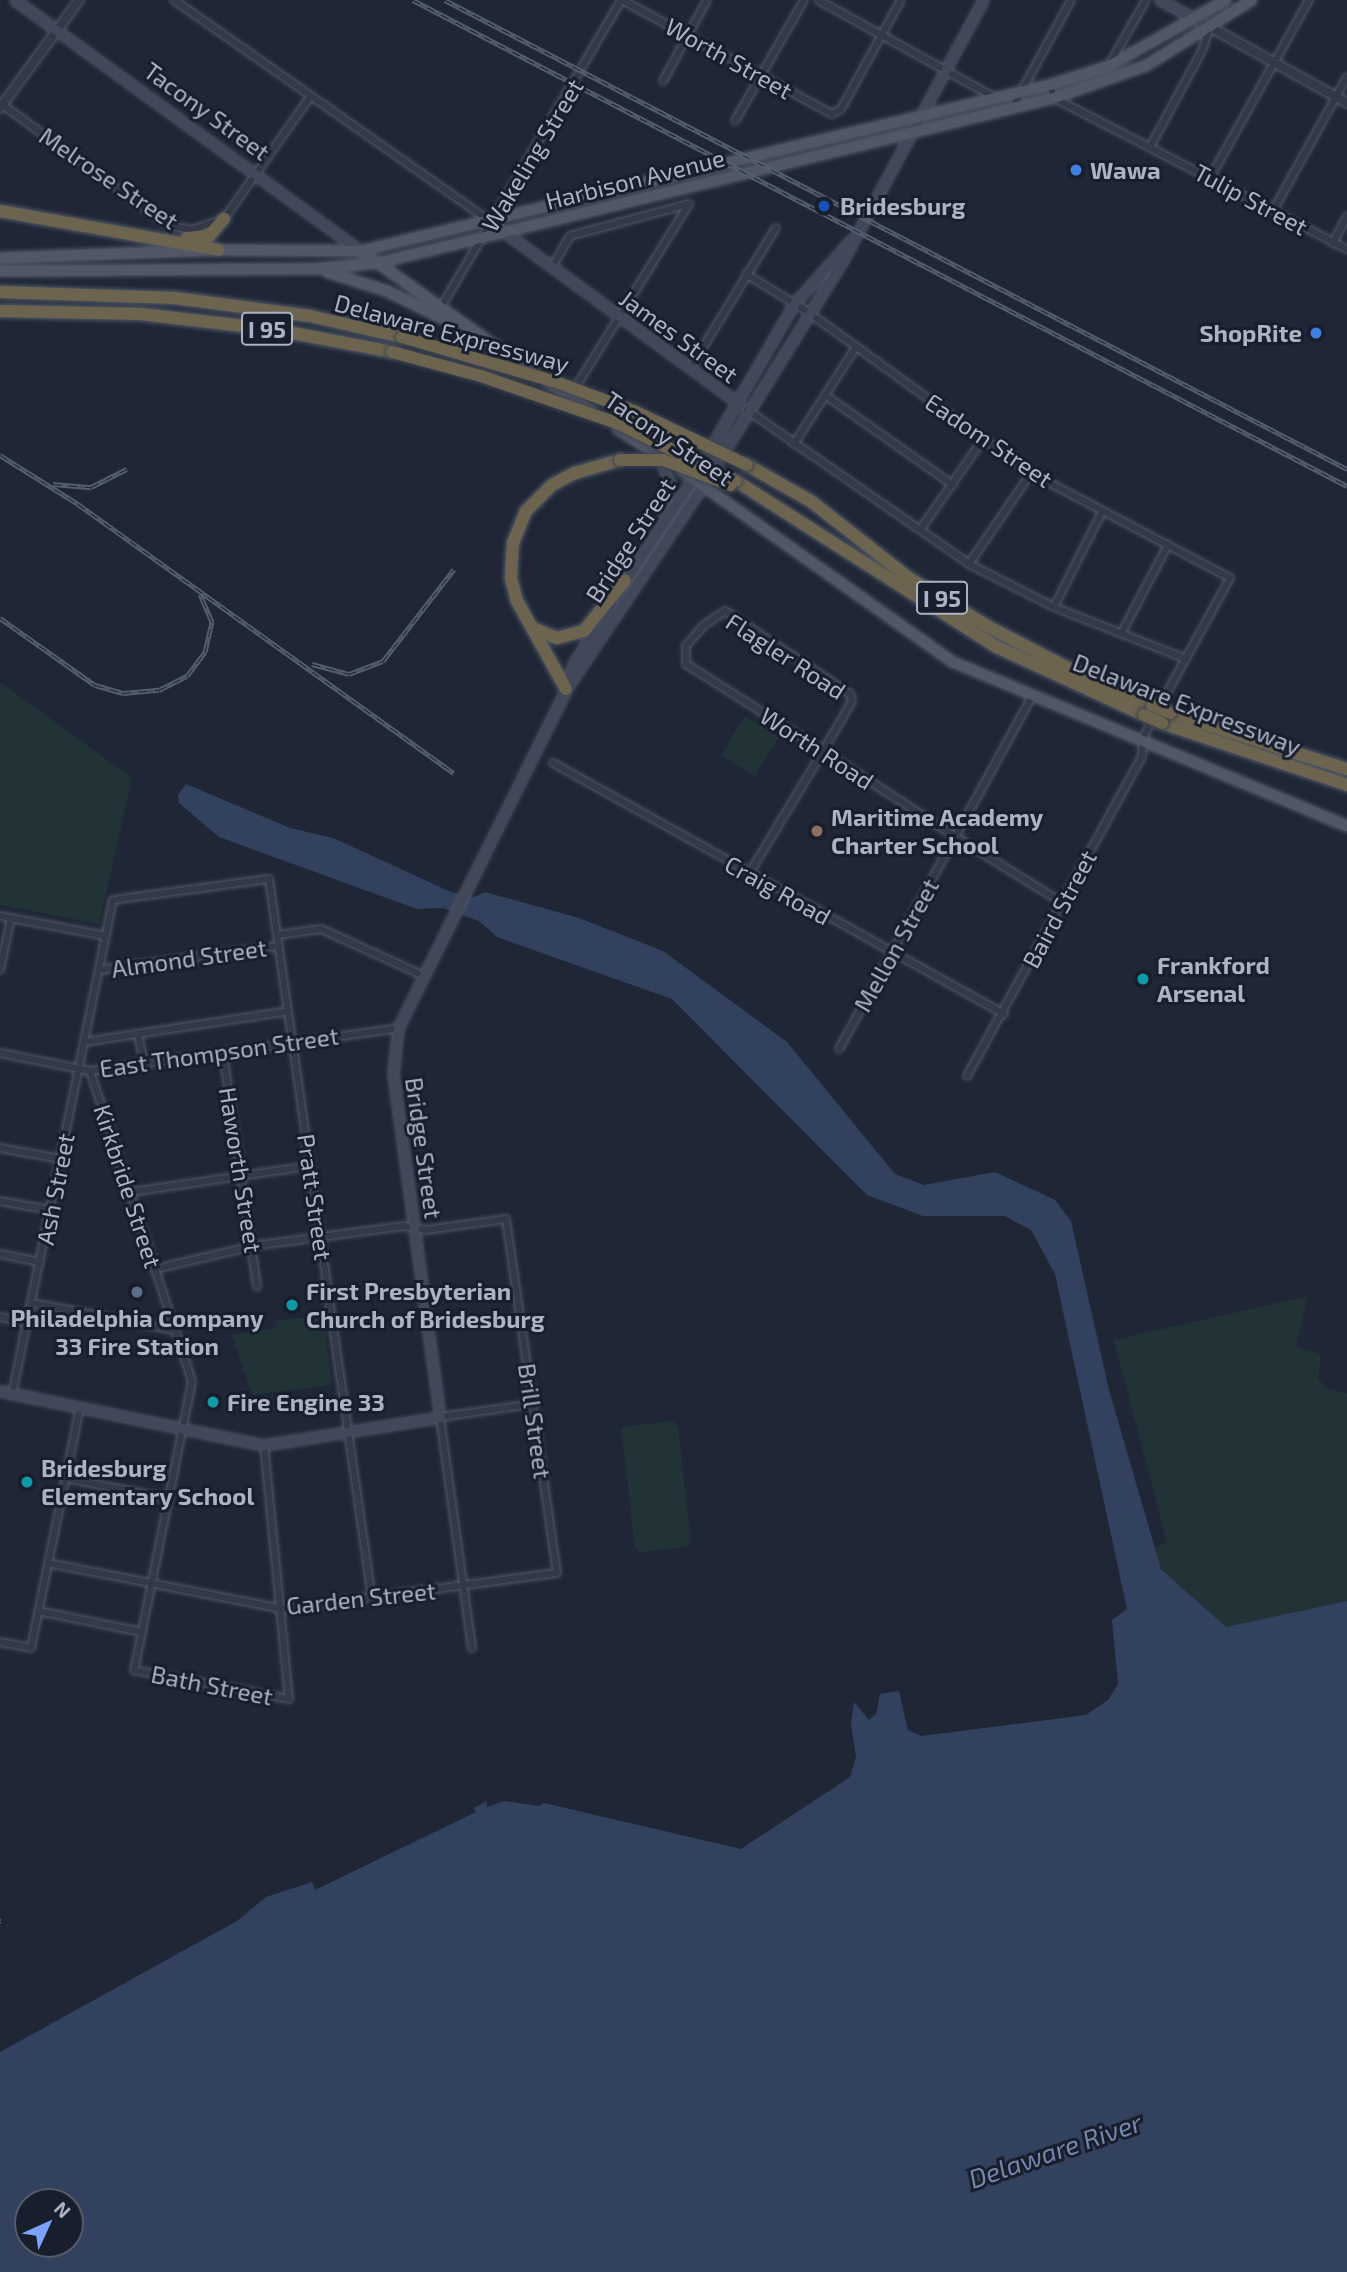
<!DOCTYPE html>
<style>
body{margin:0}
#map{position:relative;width:1347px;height:2272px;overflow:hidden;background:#1f2736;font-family:"Exo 2",sans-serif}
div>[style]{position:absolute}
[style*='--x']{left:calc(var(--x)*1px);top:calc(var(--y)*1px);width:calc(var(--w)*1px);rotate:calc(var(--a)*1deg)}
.green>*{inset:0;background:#213337;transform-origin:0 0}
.water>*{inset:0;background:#32415e}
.roads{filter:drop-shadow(0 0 2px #505665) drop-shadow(0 0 2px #505665)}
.minor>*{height:6px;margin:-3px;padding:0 3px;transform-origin:3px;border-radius:3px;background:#323947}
.tertiary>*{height:8px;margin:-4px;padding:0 4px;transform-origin:4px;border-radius:4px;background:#323947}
.secondary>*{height:9px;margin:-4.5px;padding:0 4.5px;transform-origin:4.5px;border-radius:4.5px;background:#40485a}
.primary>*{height:10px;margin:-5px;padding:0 5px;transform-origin:5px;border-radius:5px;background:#505867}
.motorway>*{height:12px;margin:-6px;padding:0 6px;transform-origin:6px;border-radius:6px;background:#6d644f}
.rail>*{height:5px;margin-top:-2.5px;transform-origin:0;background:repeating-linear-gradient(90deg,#181e2b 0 8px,#545d6e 0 16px);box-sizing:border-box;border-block:2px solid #545d6e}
.bridges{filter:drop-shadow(0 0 2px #3d4351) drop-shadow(0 0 2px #3d4351)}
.motorway-bridge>*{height:12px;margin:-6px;padding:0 6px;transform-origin:6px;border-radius:6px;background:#6d644f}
.dots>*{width:19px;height:19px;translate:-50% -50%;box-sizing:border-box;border:4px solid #181e2b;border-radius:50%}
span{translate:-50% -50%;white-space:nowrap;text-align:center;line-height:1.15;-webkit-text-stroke:6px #181e2b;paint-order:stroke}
.shield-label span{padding:2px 5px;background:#181e2b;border:2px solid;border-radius:5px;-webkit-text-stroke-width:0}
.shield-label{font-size:23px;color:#acb3c4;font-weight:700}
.street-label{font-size:24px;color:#acb3c4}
.poi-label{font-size:24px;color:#acb3c4;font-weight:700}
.left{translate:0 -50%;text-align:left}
.right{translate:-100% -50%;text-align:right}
.water-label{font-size:26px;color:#7487ad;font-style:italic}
.north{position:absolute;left:14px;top:2188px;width:70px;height:70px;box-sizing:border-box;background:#181e2b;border:2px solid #535a68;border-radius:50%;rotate:45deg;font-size:19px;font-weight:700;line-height:28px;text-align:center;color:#acb3c4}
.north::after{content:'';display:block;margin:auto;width:24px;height:32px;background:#7ca2f9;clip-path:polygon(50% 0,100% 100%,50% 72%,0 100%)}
</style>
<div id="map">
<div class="green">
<div style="clip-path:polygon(0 682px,132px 778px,99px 924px,0 905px)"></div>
<div style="left:745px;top:716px;width:40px;height:46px;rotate:32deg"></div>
<div style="clip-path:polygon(1308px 1296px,1296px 1347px,1321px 1354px,1318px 1378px,1327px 1389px,1347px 1393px,1347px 1601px,1226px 1627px,1161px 1569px,1153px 1548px,1167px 1543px,1114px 1340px)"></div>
<div style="clip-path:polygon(323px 1315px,332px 1385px,252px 1395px,232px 1335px,276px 1328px,275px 1321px)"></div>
<div style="clip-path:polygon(673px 1421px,678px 1427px,691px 1542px,686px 1547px,641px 1552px,635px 1548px,621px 1427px)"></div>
</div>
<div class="water">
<div style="clip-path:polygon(evenodd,186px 784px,290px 828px,333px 838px,451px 892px,474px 897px,485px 892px,579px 918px,663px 951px,787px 1042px,895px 1174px,924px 1185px,995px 1172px,1055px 1200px,1071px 1221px,1109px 1390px,1161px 1569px,1226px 1627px,1347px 1601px,1347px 2272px,0 2272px,0 2052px,237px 1921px,266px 1897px,312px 1882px,315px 1890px,476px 1812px,474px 1808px,487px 1801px,487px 1807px,504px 1801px,538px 1806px,544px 1803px,741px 1849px,850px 1777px,856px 1757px,851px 1723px,854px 1702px,869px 1720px,876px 1714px,880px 1694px,899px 1691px,908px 1730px,921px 1736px,1086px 1715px,1108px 1700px,1118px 1684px,1112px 1620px,1127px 1609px,1055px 1274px,1031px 1230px,1005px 1216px,923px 1216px,867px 1195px,672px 999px,497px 937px,479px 921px,443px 908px,417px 909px,219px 837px,179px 803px,178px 795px,186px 784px,28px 2202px,70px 2202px,70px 2244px,28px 2244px,28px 2202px)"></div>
</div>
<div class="roads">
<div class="minor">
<div style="--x:174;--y:0;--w:383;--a:35"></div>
<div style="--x:622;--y:0;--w:239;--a:28.5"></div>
<div style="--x:832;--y:114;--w:10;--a:-29"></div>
<div style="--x:841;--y:109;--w:124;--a:-61.2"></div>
<div style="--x:818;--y:0;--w:201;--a:28.9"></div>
<div style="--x:1109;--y:65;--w:75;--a:-60.4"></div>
<div style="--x:663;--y:81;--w:92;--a:-61.5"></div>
<div style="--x:1050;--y:85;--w:14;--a:73"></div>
<div style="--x:1054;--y:98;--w:330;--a:27.3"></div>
<div style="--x:0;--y:103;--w:208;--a:36"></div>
<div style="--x:168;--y:225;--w:24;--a:12"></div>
<div style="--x:191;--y:230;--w:35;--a:-18"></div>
<div style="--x:224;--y:219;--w:149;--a:-54.8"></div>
<div style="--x:1013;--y:107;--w:122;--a:-61.5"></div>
<div style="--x:735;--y:121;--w:139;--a:-60.3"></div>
<div style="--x:1150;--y:147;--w:109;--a:-61.6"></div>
<div style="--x:1202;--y:51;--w:25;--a:-72"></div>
<div style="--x:1210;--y:178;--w:204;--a:-60.9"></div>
<div style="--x:1273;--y:211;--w:153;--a:-61.1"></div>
<div style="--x:1333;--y:243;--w:30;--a:-62"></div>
<div style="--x:552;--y:267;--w:36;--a:-60"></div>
<div style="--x:570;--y:236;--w:123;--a:-15.1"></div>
<div style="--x:746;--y:274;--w:73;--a:31.5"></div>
<div style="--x:808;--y:312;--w:275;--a:35.8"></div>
<div style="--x:1031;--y:473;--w:225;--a:27.8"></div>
<div style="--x:1230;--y:578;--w:149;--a:118.8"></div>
<div style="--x:440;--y:309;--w:358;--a:-59.6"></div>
<div style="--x:691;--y:367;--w:163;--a:-58.6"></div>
<div style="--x:574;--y:390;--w:219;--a:-58.3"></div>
<div style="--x:825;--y:395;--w:156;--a:35.1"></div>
<div style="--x:747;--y:410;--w:270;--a:34.7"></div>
<div style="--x:969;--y:564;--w:95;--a:26.8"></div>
<div style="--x:1054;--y:607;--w:142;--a:21.5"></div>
<div style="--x:794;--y:444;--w:115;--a:-57.4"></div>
<div style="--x:920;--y:530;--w:112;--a:-55.2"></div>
<div style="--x:969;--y:564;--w:110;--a:-55.7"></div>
<div style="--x:1054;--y:607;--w:106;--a:-63.2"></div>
<div style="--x:1121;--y:634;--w:101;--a:-62.2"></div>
<div style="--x:553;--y:763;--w:516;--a:29.1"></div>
<div style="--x:749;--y:874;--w:52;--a:-59"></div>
<div style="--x:776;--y:829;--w:44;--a:-58.8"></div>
<div style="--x:799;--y:791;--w:47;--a:-59"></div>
<div style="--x:823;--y:751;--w:53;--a:-59.6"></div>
<div style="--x:850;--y:705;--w:6;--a:-72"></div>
<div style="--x:852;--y:699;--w:5;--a:-112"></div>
<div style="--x:850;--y:694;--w:150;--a:-146.4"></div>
<div style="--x:725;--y:611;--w:25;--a:146"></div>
<div style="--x:704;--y:625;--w:28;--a:131"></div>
<div style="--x:686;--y:646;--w:18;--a:90"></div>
<div style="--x:686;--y:664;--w:162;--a:32.4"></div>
<div style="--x:823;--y:751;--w:158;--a:32.9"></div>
<div style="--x:956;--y:837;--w:123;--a:31.8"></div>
<div style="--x:0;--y:916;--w:108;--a:10.7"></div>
<div style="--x:277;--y:935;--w:44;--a:-7.8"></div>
<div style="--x:321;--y:929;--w:111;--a:24.5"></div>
<div style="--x:0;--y:970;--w:53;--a:-78.1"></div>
<div style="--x:99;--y:970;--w:181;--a:-7.6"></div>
<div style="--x:138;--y:1034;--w:30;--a:78"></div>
<div style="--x:84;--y:1042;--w:206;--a:-8.6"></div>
<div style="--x:839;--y:1049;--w:405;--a:-61.3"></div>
<div style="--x:0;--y:1053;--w:92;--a:11.3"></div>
<div style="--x:90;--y:1071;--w:311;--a:-7.9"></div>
<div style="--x:223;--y:1053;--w:236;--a:81.7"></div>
<div style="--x:90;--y:1071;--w:326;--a:71.8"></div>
<div style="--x:192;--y:1381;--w:295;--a:101.3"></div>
<div style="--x:134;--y:1670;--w:158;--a:10.6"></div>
<div style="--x:289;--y:1699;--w:255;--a:-95.6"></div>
<div style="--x:967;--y:1076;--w:364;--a:-61.3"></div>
<div style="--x:1142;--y:757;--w:19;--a:-87"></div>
<div style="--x:1143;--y:738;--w:21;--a:-62"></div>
<div style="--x:0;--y:1148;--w:62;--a:10.2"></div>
<div style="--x:131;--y:1192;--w:181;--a:-8.3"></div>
<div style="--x:0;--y:1201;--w:51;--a:10.2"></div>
<div style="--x:0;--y:1254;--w:41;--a:11.3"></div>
<div style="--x:32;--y:1303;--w:145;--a:10.8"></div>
<div style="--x:0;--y:1317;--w:29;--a:12"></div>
<div style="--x:12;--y:1395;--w:505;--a:-78.47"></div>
<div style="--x:113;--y:900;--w:157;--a:-7.7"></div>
<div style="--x:269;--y:879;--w:726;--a:81.85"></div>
<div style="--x:65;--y:1478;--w:106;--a:11.4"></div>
<div style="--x:48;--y:1563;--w:239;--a:11.1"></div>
<div style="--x:283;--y:1609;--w:276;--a:-7.5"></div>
<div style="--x:557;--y:1573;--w:358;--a:-98.2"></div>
<div style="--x:506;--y:1219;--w:81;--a:172.2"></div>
<div style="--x:426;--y:1230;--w:22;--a:-170"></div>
<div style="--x:404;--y:1226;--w:152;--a:172.5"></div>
<div style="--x:253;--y:1246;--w:101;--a:166.8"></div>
<div style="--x:38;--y:1611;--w:106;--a:11.4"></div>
<div style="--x:0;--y:1642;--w:32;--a:11"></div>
<div style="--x:31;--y:1648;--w:246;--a:-78.5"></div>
<div style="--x:472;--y:1648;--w:233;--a:-97.9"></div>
<div style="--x:440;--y:1417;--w:93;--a:-8"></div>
</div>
<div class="tertiary">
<div style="--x:1210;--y:27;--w:157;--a:29"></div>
<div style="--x:0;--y:108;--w:134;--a:-53.8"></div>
</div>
<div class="secondary">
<div style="--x:15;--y:0;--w:427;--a:36"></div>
<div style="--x:1160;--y:0;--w:57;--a:28.4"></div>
<div style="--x:492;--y:223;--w:306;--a:36.2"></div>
<div style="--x:659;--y:457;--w:26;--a:67"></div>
<div style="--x:669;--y:481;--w:33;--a:99"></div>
<div style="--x:622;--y:585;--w:128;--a:-56.4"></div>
<div style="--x:693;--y:478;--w:201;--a:-59.9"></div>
<div style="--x:794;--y:304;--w:86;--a:-48.3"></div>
<div style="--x:566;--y:689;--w:246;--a:-56.1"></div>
<div style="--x:703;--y:485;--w:263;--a:-58.1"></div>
<div style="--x:842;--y:262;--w:298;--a:-61.7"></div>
<div style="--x:0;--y:1391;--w:269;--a:11.6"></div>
<div style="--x:264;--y:1445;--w:178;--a:-9"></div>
<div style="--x:440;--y:1417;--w:347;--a:-97.8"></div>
<div style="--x:393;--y:1073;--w:45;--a:-83.7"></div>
<div style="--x:398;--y:1028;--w:378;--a:-63.6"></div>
<div style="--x:566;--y:689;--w:26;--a:-74"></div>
<div style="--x:573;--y:664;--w:72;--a:-57.4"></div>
</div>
<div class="primary">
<div style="--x:361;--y:251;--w:209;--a:35.3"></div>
<div style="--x:0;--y:258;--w:219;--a:-2.1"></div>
<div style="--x:219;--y:250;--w:142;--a:0.4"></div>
<div style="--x:361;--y:251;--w:709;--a:-13.55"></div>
<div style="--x:1050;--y:85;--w:62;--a:-17.9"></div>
<div style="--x:1109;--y:66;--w:134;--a:-29.4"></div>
<div style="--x:0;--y:271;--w:313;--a:-0.4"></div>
<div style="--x:313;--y:269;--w:65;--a:-5.3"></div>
<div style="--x:378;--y:263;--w:696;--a:-13.72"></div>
<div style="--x:1054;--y:98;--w:99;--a:-19.5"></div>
<div style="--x:1147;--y:65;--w:123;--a:-31.8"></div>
<div style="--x:327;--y:272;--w:63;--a:17.6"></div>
<div style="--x:387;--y:291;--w:72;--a:26.2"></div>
<div style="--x:548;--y:382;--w:52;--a:34"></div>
<div style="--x:618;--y:429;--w:59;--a:33.1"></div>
<div style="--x:682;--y:471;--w:332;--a:35.2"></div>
<div style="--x:953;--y:662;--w:427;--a:22.6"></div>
</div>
<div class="motorway">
<div style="--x:0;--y:211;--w:222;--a:10.1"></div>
<div style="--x:187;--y:238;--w:22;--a:-5"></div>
<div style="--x:209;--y:236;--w:23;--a:-49"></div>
<div style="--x:0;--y:292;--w:175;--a:2"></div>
<div style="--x:175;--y:298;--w:136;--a:7.6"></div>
<div style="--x:310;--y:316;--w:94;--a:12.9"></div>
<div style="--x:0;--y:311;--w:141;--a:1.2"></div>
<div style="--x:141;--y:314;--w:137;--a:6.7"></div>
<div style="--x:277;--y:330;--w:117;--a:10.8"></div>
<div style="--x:747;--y:465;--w:75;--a:29.6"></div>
<div style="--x:812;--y:502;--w:123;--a:38.1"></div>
<div style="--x:909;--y:578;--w:92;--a:31.6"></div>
<div style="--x:987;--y:626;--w:106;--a:27.5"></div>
<div style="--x:1081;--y:675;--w:77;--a:22.9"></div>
<div style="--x:736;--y:481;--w:309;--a:32.5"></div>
<div style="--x:997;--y:647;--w:162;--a:24.8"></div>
<div style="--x:535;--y:629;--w:24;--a:22"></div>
<div style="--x:557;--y:638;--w:28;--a:-15"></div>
<div style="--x:584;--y:631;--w:65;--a:-51.2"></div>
<div style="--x:566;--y:689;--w:101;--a:-119.1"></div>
<div style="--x:517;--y:601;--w:24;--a:-105"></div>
<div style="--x:511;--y:578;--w:35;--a:-87"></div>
<div style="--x:513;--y:543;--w:35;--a:-68"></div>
<div style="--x:526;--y:511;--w:37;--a:-45"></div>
<div style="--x:552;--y:485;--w:26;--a:-28"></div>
<div style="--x:575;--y:473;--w:47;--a:-16.1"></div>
<div style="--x:1170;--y:713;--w:186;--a:17.6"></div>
<div style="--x:1162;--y:723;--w:195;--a:18.5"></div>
</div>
</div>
<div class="rail">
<div style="--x:413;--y:0;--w:1053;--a:27.49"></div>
<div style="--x:445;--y:0;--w:1017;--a:27.47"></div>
<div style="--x:0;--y:455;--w:92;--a:32.1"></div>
<div style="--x:78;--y:504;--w:462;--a:35.6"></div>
<div style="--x:53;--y:484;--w:38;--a:5"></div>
<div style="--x:91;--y:487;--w:40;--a:-26.6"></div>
<div style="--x:0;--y:618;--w:116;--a:35.2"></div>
<div style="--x:95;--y:685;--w:29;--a:16"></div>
<div style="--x:123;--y:693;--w:36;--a:-5"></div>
<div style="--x:159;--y:690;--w:31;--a:-27"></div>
<div style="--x:187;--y:676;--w:30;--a:-53"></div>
<div style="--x:205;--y:652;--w:31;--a:-77"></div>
<div style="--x:212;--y:622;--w:30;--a:-113"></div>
<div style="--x:312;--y:664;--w:38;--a:15"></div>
<div style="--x:349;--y:674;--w:36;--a:-21"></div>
<div style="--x:383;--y:661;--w:116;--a:-52.3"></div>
<div style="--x:0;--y:1921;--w:1;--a:0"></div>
</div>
<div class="bridges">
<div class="motorway-bridge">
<div style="--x:402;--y:337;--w:164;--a:16.3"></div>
<div style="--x:559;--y:383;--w:80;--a:20.5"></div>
<div style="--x:634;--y:411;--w:125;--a:25.5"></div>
<div style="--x:392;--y:352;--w:92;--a:15.1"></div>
<div style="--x:481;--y:376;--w:144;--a:19.1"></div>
<div style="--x:617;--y:423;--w:132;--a:26"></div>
<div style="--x:620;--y:460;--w:43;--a:0"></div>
<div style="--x:663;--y:460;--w:72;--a:20.5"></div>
<div style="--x:1152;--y:705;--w:20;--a:24"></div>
<div style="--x:1144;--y:715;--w:20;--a:24"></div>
</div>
</div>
<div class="dots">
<div style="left:1076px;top:170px;background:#3f7fe0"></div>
<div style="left:824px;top:206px;background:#1a4fb4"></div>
<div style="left:1316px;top:333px;background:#3f7fe0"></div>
<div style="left:817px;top:831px;background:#8d6e63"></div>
<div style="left:1143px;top:979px;background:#0f9aa8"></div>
<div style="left:137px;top:1292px;background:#5c6f8a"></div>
<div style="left:292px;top:1305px;background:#0f9aa8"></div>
<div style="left:213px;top:1402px;background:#0f9aa8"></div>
<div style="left:27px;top:1482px;background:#0f9aa8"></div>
</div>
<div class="shield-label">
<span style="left:267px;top:329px">I 95</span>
<span style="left:942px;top:598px">I 95</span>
</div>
<div class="street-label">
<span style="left:729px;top:58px;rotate:29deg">Worth Street</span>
<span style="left:207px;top:111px;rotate:36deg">Tacony Street</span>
<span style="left:532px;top:155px;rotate:-59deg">Wakeling Street</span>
<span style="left:109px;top:178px;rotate:34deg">Melrose Street</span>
<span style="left:635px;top:179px;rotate:-14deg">Harbison Avenue</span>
<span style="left:1251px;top:199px;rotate:28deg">Tulip Street</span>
<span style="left:452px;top:333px;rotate:15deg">Delaware Expressway</span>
<span style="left:679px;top:336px;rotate:36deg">James Street</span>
<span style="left:669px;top:438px;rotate:34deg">Tacony Street</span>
<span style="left:989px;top:440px;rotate:34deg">Eadom Street</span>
<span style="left:630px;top:540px;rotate:-57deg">Bridge Street</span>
<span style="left:786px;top:656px;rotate:33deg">Flagler Road</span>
<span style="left:1187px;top:704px;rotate:21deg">Delaware Expressway</span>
<span style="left:817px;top:748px;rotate:33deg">Worth Road</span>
<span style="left:778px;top:890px;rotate:29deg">Craig Road</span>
<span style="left:1059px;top:909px;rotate:-62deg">Baird Street</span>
<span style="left:896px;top:945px;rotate:-61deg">Mellon Street</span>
<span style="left:189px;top:958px;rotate:-8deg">Almond Street</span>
<span style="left:219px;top:1052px;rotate:-8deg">East Thompson Street</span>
<span style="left:424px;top:1148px;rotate:82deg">Bridge Street</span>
<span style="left:241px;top:1170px;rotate:81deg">Haworth Street</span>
<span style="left:128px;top:1186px;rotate:72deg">Kirkbride Street</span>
<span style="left:55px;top:1189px;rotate:-79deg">Ash Street</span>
<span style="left:315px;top:1197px;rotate:82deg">Pratt Street</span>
<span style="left:535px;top:1421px;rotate:82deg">Brill Street</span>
<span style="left:361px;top:1598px;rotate:-6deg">Garden Street</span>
<span style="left:212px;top:1685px;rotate:11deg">Bath Street</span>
</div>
<div class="poi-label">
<span class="left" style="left:1090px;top:170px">Wawa</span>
<span class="left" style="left:840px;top:206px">Bridesburg</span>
<span class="right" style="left:1302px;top:333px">ShopRite</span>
<span class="left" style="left:831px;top:831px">Maritime Academy<br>Charter School</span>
<span class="left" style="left:1157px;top:979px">Frankford<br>Arsenal</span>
<span class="left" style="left:306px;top:1305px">First Presbyterian<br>Church of Bridesburg</span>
<span style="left:137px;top:1332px">Philadelphia Company<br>33 Fire Station</span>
<span class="left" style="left:227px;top:1402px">Fire Engine 33</span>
<span class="left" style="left:41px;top:1482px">Bridesburg<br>Elementary School</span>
</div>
<div class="water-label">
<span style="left:1055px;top:2150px;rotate:-19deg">Delaware River</span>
</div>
<div class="north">N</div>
</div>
